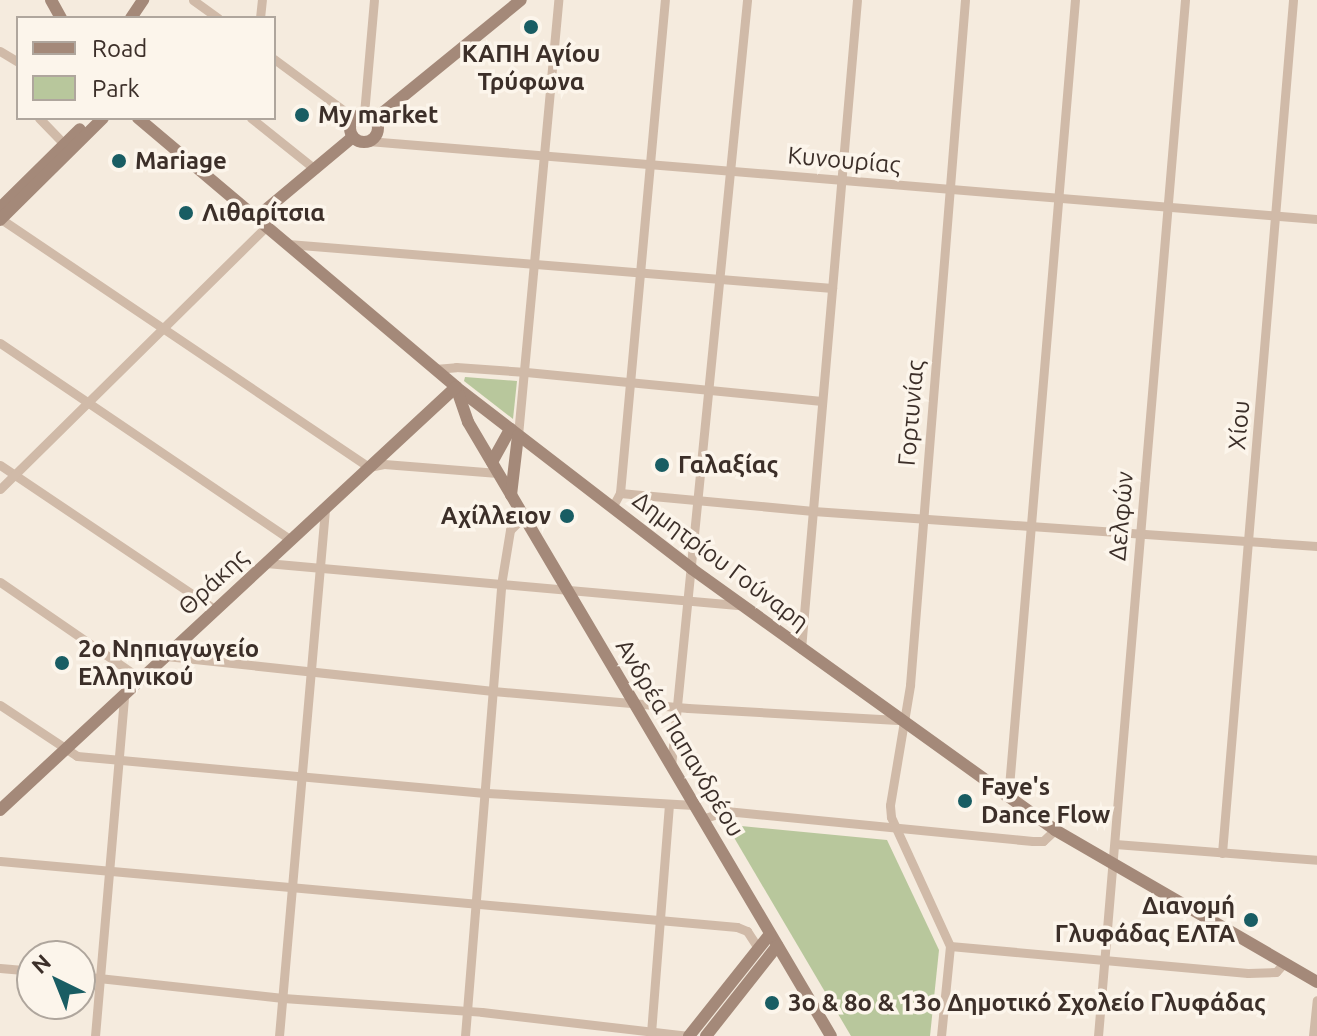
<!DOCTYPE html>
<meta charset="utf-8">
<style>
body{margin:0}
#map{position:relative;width:1317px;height:1036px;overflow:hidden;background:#f5ebde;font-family:Ubuntu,sans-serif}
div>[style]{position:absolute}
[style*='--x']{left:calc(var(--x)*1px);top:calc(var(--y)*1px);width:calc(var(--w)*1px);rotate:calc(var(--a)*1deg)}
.green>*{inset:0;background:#b8c79c}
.street>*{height:9px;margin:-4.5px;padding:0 4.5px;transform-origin:4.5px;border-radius:4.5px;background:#d0baa8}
.secondary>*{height:12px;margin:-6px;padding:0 6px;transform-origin:6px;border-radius:6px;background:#a48979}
.secondary>.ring{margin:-6px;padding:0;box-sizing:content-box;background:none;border:12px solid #a48979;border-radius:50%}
.dots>*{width:22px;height:22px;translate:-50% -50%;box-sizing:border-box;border:4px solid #fcf5eb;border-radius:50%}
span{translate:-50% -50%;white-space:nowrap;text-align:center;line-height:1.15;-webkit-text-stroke:7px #fcf5eb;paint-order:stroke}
.poi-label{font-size:24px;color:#3c2f29;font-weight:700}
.left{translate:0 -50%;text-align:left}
.right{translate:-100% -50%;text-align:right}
.street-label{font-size:24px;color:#3c2f29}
.legend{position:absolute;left:16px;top:16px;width:260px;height:104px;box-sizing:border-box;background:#fcf5eb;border:2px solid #afa69d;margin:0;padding:10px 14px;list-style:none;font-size:24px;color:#3c2f29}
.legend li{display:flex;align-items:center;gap:16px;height:40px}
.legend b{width:40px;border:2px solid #afa69d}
.north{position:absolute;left:16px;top:940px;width:80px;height:80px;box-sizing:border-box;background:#fcf5eb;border:2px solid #afa69d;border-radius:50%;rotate:317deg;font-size:22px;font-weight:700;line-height:32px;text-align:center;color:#3c2f29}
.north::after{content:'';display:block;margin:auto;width:28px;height:36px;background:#195d63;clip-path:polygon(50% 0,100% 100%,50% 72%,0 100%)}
</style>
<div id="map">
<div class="green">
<div style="clip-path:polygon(465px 377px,517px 381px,513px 419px,464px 381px)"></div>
<div style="clip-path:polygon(731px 825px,887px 840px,939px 950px,930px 1036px,851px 1036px,729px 829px)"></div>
</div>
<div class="street">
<div style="--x:193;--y:0;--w:31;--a:36"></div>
<div style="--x:260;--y:18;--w:18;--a:-84"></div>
<div style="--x:0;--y:51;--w:21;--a:31"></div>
<div style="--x:274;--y:59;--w:99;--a:36.4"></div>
<div style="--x:364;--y:114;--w:114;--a:-85"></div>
<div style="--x:39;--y:118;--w:36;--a:46"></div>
<div style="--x:251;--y:118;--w:82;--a:38.6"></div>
<div style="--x:368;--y:141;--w:952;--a:4.7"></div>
<div style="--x:1;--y:219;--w:444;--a:34"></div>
<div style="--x:369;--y:467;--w:15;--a:-11"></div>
<div style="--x:384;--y:464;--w:114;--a:4.5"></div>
<div style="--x:288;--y:244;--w:546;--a:4.62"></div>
<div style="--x:0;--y:343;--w:351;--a:34.1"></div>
<div style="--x:435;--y:369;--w:21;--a:-5"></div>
<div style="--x:456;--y:367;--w:70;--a:4.1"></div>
<div style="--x:526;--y:372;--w:297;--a:5.6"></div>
<div style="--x:518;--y:435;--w:437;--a:-84.7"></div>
<div style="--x:0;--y:465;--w:260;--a:33.9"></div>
<div style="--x:0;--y:489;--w:373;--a:-44.6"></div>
<div style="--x:620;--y:493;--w:194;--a:5.3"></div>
<div style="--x:813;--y:511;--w:505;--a:3.97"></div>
<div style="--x:613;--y:506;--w:15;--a:-62"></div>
<div style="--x:620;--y:493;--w:495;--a:-84.8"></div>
<div style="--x:266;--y:563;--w:476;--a:5.1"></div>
<div style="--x:0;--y:582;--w:171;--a:34.5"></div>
<div style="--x:801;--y:649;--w:651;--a:-85.07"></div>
<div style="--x:166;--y:656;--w:329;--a:6.1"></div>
<div style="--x:493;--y:691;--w:196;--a:5"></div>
<div style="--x:688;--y:708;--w:210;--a:3.3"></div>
<div style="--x:0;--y:705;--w:92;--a:33.5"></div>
<div style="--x:77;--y:756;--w:412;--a:5.2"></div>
<div style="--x:487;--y:793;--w:207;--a:3.3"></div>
<div style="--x:671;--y:766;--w:770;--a:-84.33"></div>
<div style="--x:1004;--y:796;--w:10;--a:-61"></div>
<div style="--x:1009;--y:787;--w:790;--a:-85.21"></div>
<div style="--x:702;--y:819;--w:25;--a:-18"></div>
<div style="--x:726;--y:811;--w:308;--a:5.6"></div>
<div style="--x:1033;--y:841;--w:10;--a:0"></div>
<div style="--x:1043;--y:841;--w:16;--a:-43"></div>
<div style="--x:1115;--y:844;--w:203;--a:4.5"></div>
<div style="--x:1222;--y:853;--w:856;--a:-85.24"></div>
<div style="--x:0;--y:861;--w:740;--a:5.12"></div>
<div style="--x:737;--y:927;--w:11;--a:22"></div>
<div style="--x:747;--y:931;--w:20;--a:57"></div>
<div style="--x:950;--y:946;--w:299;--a:5.2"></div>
<div style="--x:1248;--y:973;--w:28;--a:-2"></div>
<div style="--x:1276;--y:972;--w:12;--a:-48"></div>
<div style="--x:0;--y:968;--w:32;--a:5"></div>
<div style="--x:80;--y:976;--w:204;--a:6.2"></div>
<div style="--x:283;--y:998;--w:199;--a:4"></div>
<div style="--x:482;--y:1012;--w:208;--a:6.6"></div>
<div style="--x:651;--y:1033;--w:229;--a:-85.5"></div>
<div style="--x:95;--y:1036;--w:342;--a:-85.1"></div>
<div style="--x:279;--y:1036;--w:529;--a:-85.01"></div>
<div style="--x:465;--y:1036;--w:452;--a:-85.4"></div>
<div style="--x:501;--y:585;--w:56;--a:-80.7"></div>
<div style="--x:510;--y:530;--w:18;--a:-45"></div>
<div style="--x:941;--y:1036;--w:90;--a:-84.3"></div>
<div style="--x:950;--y:946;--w:142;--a:-114.6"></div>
<div style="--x:891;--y:817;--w:12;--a:-95"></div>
<div style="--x:890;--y:805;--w:122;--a:-80.5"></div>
<div style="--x:910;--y:685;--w:687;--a:-85.41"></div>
<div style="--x:1098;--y:1036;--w:1040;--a:-85.2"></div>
<div style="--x:1313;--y:1036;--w:36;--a:-84"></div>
</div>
<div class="secondary">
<div style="--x:51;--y:0;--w:21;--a:61"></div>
<div style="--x:131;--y:18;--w:22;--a:-56"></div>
<div class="ring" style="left:350px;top:114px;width:16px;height:16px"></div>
<div style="--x:138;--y:118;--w:417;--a:40.2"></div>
<div style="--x:456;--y:387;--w:298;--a:37.6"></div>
<div style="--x:692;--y:569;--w:447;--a:35.7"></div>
<div style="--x:1055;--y:830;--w:303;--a:30.1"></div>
<div style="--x:375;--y:119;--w:188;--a:-39.2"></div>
<div style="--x:0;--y:208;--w:112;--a:-44.6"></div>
<div style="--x:256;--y:218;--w:126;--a:-39.9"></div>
<div style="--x:0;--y:220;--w:145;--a:-44.7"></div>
<div style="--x:456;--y:387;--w:37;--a:71"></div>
<div style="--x:468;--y:422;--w:713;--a:59.41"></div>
<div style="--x:492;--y:462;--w:38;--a:-61"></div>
<div style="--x:511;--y:495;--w:60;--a:-83.3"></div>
<div style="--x:0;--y:810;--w:622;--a:-42.85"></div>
<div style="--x:689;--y:1036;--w:130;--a:-51.5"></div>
<div style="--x:706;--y:1036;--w:115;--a:-51.7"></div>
</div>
<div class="dots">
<div style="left:531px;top:27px;background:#195d63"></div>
<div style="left:302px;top:115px;background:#195d63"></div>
<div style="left:119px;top:161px;background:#195d63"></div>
<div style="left:186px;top:213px;background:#195d63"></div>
<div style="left:662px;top:465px;background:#195d63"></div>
<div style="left:567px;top:516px;background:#195d63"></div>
<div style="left:62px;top:663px;background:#195d63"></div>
<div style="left:965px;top:801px;background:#195d63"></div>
<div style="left:1251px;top:920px;background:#195d63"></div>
<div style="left:772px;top:1003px;background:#195d63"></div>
</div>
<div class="poi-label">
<span style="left:531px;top:68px">ΚΑΠΗ Αγίου<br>Τρύφωνα</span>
<span class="left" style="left:318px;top:115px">My market</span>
<span class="left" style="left:135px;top:161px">Mariage</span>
<span class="left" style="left:202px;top:213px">Λιθαρίτσια</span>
<span class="left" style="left:678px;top:465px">Γαλαξίας</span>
<span class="right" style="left:551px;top:516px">Αχίλλειον</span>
<span class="left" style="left:78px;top:663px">2ο Νηπιαγωγείο<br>Ελληνικού</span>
<span class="left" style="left:981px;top:801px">Faye's<br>Dance Flow</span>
<span class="right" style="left:1235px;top:920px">Διανομή<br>Γλυφάδας ΕΛΤΑ</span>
<span class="left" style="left:788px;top:1003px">3ο &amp; 8ο &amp; 13ο Δημοτικό Σχολείο Γλυφάδας</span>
</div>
<div class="street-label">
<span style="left:844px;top:160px;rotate:5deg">Κυνουρίας</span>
<span style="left:911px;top:413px;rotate:-85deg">Γορτυνίας</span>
<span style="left:1239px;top:425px;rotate:-85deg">Χίου</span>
<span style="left:1121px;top:516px;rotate:-85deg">Δελφών</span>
<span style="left:721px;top:561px;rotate:37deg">Δημητρίου Γούναρη</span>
<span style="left:213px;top:582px;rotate:-43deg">Θράκης</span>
<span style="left:680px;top:738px;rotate:59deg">Ανδρέα Παπανδρέου</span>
</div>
<ul class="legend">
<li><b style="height:10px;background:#a48979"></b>Road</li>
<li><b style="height:22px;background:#b8c79c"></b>Park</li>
</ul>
<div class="north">N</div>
</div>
